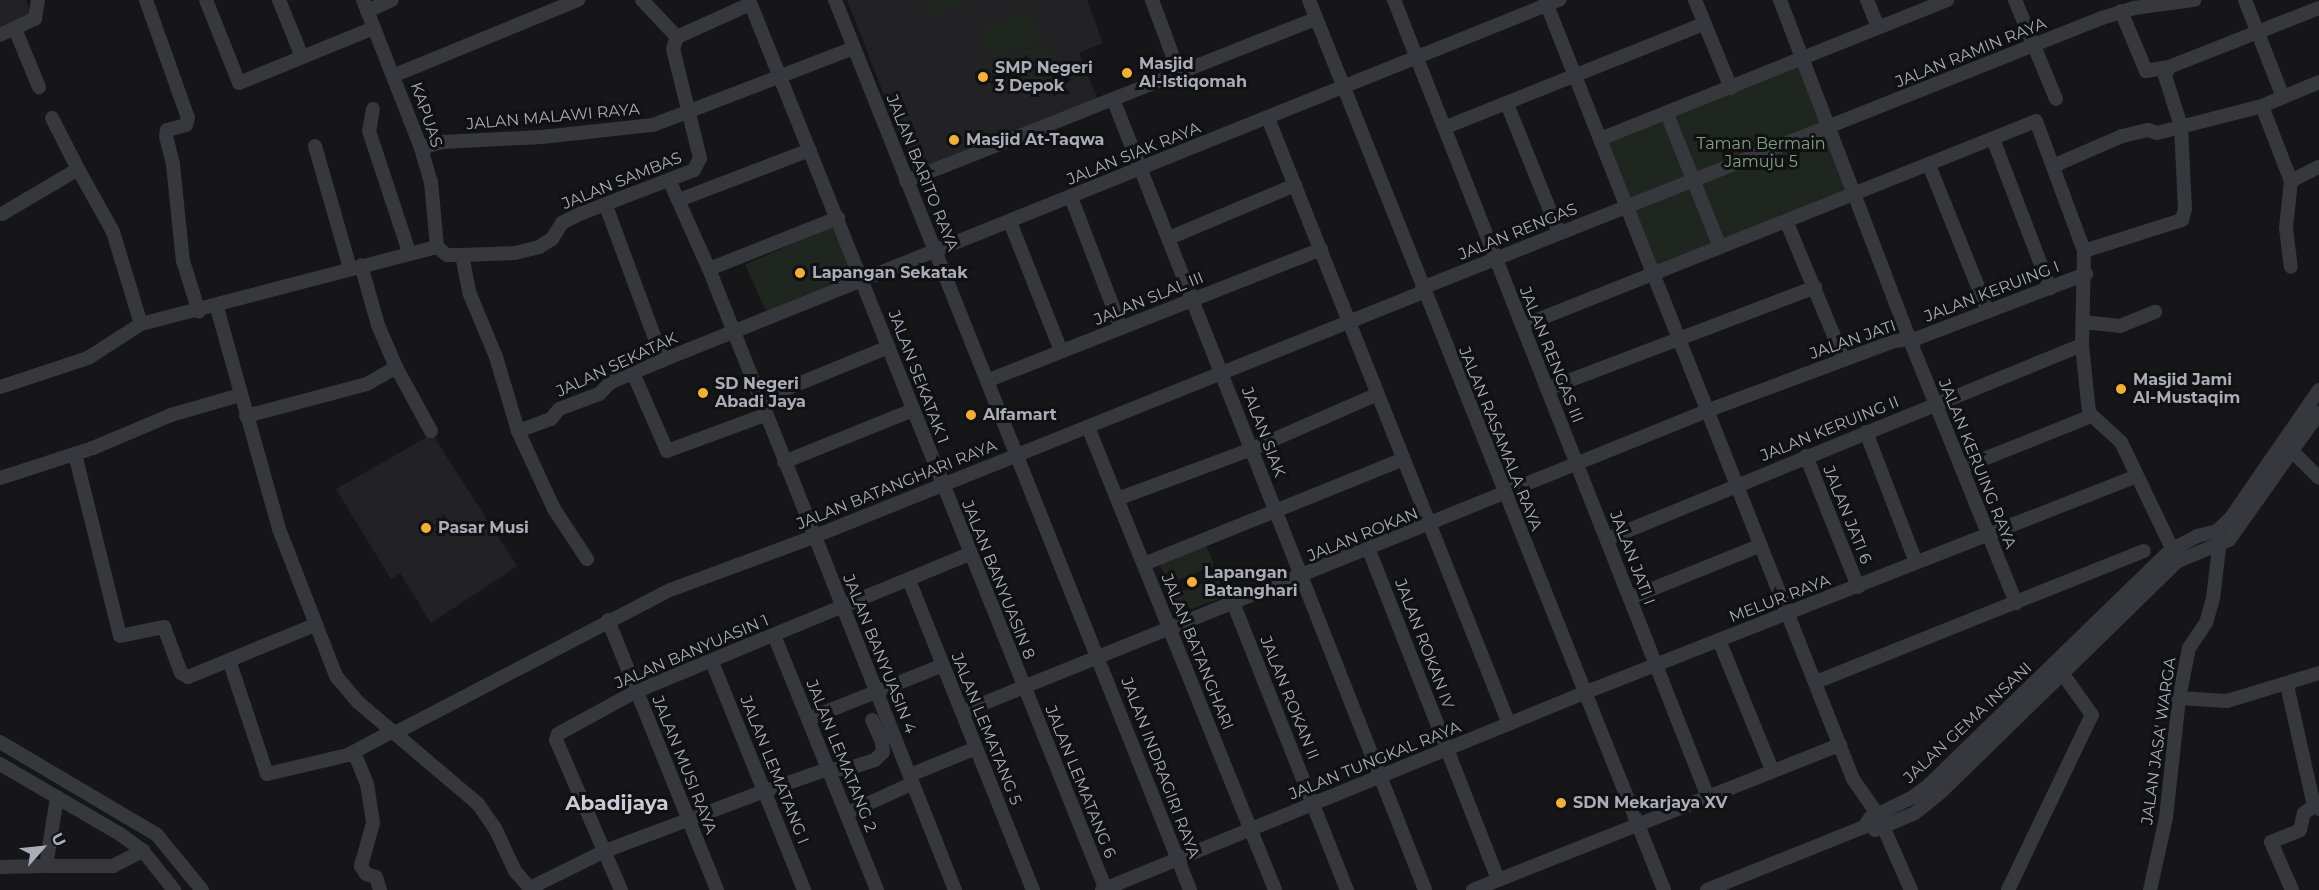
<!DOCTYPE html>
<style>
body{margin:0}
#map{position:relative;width:2319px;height:890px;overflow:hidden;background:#161618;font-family:Montserrat,sans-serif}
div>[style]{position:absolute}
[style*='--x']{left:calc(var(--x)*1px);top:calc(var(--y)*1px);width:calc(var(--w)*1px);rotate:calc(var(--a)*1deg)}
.built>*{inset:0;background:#222225}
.green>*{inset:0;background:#1e261f;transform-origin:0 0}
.minor>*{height:14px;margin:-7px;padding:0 7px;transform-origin:7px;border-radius:7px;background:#37383d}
.dots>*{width:16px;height:16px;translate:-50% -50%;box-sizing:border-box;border:3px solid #111113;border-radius:50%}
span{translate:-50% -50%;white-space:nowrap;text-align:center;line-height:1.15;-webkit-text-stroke:6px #111113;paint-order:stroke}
.street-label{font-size:16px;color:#a8adb8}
.poi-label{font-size:16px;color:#a8adb8;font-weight:700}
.left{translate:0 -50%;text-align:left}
.park-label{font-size:16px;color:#7fa381}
.quarter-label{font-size:20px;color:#c9ccd4;font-weight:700}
.north{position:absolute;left:12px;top:818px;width:60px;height:60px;-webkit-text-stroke:4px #111113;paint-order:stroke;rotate:63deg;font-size:16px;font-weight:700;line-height:24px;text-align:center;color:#a8adb8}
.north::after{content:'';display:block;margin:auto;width:21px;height:27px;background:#a8adb8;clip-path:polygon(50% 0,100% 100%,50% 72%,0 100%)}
</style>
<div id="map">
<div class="built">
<div style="clip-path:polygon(0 0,26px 0,31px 13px,0 29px)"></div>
<div style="clip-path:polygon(847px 0,1087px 0,1103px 43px,1079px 53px,1099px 102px,915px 174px)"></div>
<div style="clip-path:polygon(432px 434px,517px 566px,431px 623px,400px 573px,391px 579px,336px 489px)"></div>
</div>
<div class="green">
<div style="clip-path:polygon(921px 0,974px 0,929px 18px)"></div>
<div style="left:1031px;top:9px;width:33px;height:57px;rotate:69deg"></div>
<div style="left:1044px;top:43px;width:33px;height:56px;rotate:69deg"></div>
<div style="left:1803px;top:57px;width:146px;height:219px;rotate:69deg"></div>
<div style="left:832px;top:226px;width:60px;height:95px;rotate:66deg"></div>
<div style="left:1206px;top:545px;width:22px;height:50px;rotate:68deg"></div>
<div style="left:1218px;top:578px;width:20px;height:49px;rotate:70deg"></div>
</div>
<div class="minor">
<div style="--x:146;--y:0;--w:125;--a:70.4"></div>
<div style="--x:188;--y:118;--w:7;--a:106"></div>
<div style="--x:186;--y:125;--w:20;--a:165"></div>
<div style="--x:167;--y:130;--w:6;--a:99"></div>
<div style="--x:166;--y:136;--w:30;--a:76"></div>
<div style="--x:173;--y:165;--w:97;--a:84.1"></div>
<div style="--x:183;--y:261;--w:53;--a:72.6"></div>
<div style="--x:206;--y:0;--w:89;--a:68.3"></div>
<div style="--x:239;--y:83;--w:146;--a:-22.2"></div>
<div style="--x:279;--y:0;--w:61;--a:68"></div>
<div style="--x:363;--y:0;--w:159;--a:68.6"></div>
<div style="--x:421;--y:148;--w:35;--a:74"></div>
<div style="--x:431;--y:182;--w:65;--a:84.7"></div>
<div style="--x:642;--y:0;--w:51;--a:46.6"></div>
<div style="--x:749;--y:0;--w:959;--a:68.14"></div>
<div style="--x:835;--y:0;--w:958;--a:68.25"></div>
<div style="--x:1152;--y:0;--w:78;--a:69.7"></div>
<div style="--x:1309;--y:0;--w:958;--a:68.25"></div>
<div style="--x:1394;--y:0;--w:857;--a:68.5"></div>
<div style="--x:1545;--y:0;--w:838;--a:68.43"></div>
<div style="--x:1853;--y:779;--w:44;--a:55.2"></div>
<div style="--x:1878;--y:815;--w:82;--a:66.3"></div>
<div style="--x:1695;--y:0;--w:95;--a:67.8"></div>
<div style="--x:1780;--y:0;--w:362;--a:69.1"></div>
<div style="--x:1909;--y:338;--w:286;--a:68"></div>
<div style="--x:1867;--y:0;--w:29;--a:68"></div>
<div style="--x:2015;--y:0;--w:107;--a:67.5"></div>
<div style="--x:2245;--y:0;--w:104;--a:68.6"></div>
<div style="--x:367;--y:11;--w:27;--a:-24"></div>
<div style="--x:2121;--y:11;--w:65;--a:67.4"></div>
<div style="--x:2146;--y:71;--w:23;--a:-10"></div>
<div style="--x:2169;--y:67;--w:161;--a:-21.5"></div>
<div style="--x:15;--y:29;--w:63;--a:67.5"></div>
<div style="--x:0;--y:35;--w:38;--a:-25"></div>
<div style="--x:35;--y:19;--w:19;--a:-81"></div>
<div style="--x:677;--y:37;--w:80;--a:-24.3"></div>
<div style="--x:395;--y:75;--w:198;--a:-22.3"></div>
<div style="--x:1113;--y:99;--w:850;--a:68.47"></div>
<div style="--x:1507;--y:104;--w:139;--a:68"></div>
<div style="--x:2262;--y:106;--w:80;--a:68.9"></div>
<div style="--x:2291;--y:181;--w:47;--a:96.1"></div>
<div style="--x:2286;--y:228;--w:39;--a:83"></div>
<div style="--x:373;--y:109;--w:22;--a:100"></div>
<div style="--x:369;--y:131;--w:127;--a:71.7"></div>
<div style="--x:1667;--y:114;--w:143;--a:68.3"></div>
<div style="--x:52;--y:118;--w:57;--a:63"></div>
<div style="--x:1268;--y:118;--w:652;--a:68.31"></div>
<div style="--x:1446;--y:127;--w:278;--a:-21.8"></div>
<div style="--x:1600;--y:139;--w:374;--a:-21.8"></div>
<div style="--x:1993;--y:139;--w:160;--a:69.1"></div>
<div style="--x:315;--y:146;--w:127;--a:74"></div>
<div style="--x:421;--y:148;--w:22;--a:-16"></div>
<div style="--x:442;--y:142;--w:100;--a:-2.9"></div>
<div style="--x:542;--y:137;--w:112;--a:-6.2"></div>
<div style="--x:653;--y:125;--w:215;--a:-21"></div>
<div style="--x:1929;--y:165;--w:158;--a:68.1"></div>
<div style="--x:2053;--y:166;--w:75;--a:-23.5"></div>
<div style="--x:2122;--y:136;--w:27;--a:-13"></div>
<div style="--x:2148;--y:130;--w:9;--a:18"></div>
<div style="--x:2157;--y:133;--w:108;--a:-14.4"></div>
<div style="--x:2262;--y:106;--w:62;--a:-22.8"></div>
<div style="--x:906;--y:181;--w:441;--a:-21.6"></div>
<div style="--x:2291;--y:181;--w:31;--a:-27"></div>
<div style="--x:670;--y:182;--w:95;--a:65.9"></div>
<div style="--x:709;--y:269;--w:668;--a:68.39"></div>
<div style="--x:1071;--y:197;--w:140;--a:69.1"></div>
<div style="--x:679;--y:200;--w:140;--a:-20.9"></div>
<div style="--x:606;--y:206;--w:164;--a:69.7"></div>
<div style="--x:2;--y:214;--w:88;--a:-30.6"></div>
<div style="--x:78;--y:169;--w:72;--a:60.9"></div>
<div style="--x:113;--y:232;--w:96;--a:73.1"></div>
<div style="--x:1010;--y:222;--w:139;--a:68.4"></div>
<div style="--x:1787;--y:223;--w:148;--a:67.4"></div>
<div style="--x:1169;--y:238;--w:137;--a:-22.8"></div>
<div style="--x:437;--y:247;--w:13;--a:39"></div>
<div style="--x:447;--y:255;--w:15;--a:0"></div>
<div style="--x:462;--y:255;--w:53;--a:-2.2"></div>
<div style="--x:515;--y:253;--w:25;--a:-14"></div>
<div style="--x:539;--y:247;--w:15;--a:-32"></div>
<div style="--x:552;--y:239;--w:19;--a:-58"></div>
<div style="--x:562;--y:223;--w:17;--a:-28"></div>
<div style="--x:577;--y:215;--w:125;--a:-21"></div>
<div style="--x:694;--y:170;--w:13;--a:-63"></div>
<div style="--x:700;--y:158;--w:112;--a:-103.9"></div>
<div style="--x:673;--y:49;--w:13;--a:-72"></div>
<div style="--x:2084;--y:251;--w:103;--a:-17.6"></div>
<div style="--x:2182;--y:220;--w:11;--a:-75"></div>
<div style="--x:2185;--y:209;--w:83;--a:-92.8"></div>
<div style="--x:2181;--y:126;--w:52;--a:-107.7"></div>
<div style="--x:2165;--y:76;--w:10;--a:-66"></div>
<div style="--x:462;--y:255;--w:38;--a:79"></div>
<div style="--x:469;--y:292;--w:70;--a:67.4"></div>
<div style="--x:496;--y:357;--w:77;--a:73.4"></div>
<div style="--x:518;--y:431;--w:86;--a:65.2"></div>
<div style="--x:554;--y:509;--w:60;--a:56.6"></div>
<div style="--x:709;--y:269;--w:139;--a:-21.6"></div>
<div style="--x:1422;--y:288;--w:732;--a:-21.66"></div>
<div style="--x:2102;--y:18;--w:34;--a:-17"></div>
<div style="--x:2134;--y:8;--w:61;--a:-7.6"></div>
<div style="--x:217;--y:308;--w:230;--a:74.3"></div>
<div style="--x:279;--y:529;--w:158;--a:68.8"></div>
<div style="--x:336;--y:676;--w:35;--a:50"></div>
<div style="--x:359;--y:703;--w:156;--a:40.3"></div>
<div style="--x:478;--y:804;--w:29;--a:55"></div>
<div style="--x:495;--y:828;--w:47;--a:65.1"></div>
<div style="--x:515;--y:871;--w:23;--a:49"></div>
<div style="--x:530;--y:888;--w:84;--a:-26.3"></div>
<div style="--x:605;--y:851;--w:171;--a:-20.6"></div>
<div style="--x:765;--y:791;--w:67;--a:-19.2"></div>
<div style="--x:828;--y:769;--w:19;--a:0"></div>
<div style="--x:847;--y:769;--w:29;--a:-18"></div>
<div style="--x:875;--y:760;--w:11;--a:-45"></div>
<div style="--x:883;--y:752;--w:10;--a:-96"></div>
<div style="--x:882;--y:742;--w:24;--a:-114"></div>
<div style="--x:2083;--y:322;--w:37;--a:6"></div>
<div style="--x:2120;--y:326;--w:38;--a:-22"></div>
<div style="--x:1522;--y:326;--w:553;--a:-21.74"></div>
<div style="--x:2036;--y:121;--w:139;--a:69.7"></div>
<div style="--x:2084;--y:251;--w:94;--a:91.2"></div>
<div style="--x:2082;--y:345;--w:68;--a:84.1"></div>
<div style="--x:2089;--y:413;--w:43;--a:42.2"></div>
<div style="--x:2121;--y:442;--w:132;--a:64.4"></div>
<div style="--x:396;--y:367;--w:73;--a:61.3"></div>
<div style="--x:633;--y:373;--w:85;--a:66.4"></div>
<div style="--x:667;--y:451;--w:104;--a:-20.2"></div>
<div style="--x:989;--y:380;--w:357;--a:-21.5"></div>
<div style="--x:0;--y:387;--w:93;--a:-18.2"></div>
<div style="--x:88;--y:358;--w:63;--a:-32.7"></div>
<div style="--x:141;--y:324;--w:306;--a:-14.6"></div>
<div style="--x:1547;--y:389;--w:287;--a:-20.8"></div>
<div style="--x:759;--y:400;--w:140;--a:-22.2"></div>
<div style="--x:246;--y:416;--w:125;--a:-14.8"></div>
<div style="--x:367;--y:384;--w:34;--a:-30"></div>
<div style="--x:396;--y:367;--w:46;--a:-113.2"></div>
<div style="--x:378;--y:325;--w:62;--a:-105.8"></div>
<div style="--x:1088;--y:427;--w:499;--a:68"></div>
<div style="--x:518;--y:431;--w:35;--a:-20"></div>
<div style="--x:551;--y:419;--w:13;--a:-51"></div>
<div style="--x:559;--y:409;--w:43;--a:-20.6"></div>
<div style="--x:599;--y:394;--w:17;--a:-45"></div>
<div style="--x:611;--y:382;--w:56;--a:-22.9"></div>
<div style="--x:663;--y:360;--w:966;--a:-21.89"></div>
<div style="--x:1866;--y:432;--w:139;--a:69"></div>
<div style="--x:2292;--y:451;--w:38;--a:45"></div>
<div style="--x:75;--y:454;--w:187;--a:76.1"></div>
<div style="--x:120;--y:636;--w:45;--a:-11.6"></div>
<div style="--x:164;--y:627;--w:49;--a:69.7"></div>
<div style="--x:181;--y:673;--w:8;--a:30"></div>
<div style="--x:188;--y:677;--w:137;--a:-22.3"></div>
<div style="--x:1806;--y:456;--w:141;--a:68.3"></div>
<div style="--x:784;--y:462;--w:139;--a:-22"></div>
<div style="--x:1961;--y:468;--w:141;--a:-21.7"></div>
<div style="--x:0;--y:478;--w:98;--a:-17.9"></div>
<div style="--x:93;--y:448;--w:85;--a:-22.9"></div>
<div style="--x:171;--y:415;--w:72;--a:-16.2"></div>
<div style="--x:1117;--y:499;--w:144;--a:-20.3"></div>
<div style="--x:1252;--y:449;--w:137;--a:-23.6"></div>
<div style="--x:1607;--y:539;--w:513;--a:-22.22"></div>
<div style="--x:1369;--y:550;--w:354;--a:68.6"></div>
<div style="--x:1144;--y:564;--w:280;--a:-22"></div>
<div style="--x:909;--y:580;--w:334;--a:68.2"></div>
<div style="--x:1630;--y:598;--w:141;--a:-22"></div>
<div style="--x:1234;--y:605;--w:307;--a:68.4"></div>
<div style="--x:608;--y:620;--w:291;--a:68"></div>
<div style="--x:774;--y:635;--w:275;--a:68"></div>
<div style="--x:1719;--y:640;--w:140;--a:67.8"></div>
<div style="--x:712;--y:662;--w:246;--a:68"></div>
<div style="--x:230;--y:663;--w:117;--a:71.6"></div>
<div style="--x:267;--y:774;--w:83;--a:-13.2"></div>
<div style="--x:348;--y:755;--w:51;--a:-28.1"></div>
<div style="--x:1816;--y:682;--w:353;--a:-21.8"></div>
<div style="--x:2287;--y:685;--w:124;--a:77.4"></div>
<div style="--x:2314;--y:806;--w:6;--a:31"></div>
<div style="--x:2179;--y:698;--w:48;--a:3.6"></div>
<div style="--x:2227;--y:701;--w:96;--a:-16.9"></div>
<div style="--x:962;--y:712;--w:806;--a:-22.01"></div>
<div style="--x:1709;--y:410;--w:198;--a:-20.4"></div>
<div style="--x:1895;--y:341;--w:23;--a:-7"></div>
<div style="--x:1918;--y:338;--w:180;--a:-20.9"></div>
<div style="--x:808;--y:719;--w:145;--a:-21.8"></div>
<div style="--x:395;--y:733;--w:310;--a:-27.5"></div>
<div style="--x:670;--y:590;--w:153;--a:-20.3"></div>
<div style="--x:813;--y:537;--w:657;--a:-21.88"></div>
<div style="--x:0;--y:742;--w:182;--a:30.6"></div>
<div style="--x:157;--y:835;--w:71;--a:50.7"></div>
<div style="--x:354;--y:752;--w:35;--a:68"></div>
<div style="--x:367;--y:784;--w:39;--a:81"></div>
<div style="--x:373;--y:823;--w:45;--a:105.6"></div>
<div style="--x:361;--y:866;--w:9;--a:58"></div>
<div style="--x:366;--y:874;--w:10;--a:17"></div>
<div style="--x:376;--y:877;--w:14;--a:73"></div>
<div style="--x:0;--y:764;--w:139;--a:30.3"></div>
<div style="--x:120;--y:834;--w:29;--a:36"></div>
<div style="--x:143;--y:851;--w:50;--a:51.5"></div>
<div style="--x:910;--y:775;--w:71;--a:-22.2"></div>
<div style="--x:847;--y:813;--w:72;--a:-24.4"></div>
<div style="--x:1864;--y:827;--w:11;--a:-56"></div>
<div style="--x:1870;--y:818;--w:48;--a:-26"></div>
<div style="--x:1913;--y:797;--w:21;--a:-37"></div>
<div style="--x:1930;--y:784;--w:336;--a:-44.2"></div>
<div style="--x:2171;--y:550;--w:30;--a:-28"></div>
<div style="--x:2197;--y:536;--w:21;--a:-14"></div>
<div style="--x:2217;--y:531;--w:18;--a:-43"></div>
<div style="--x:2230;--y:519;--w:157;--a:-55.4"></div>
<div style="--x:1875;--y:830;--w:43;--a:-23"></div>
<div style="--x:1915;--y:813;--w:33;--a:-39"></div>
<div style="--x:1941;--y:792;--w:331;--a:-44.3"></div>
<div style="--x:2178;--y:561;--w:55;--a:-22.4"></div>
<div style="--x:2229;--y:540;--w:156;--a:-54.7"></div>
<div style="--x:46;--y:866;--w:67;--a:0"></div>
<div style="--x:113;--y:866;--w:34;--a:-27"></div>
<div style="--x:0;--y:867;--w:46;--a:-1.2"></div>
<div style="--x:46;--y:866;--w:70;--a:-80.9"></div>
<div style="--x:621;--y:890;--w:163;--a:-113.4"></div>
<div style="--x:556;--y:740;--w:6;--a:-72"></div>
<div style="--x:558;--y:734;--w:90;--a:-28.6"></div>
<div style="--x:637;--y:691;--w:360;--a:-22.4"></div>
<div style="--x:1102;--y:890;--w:521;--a:-22.23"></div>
<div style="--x:1584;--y:693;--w:594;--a:-21.43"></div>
<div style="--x:1473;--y:890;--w:395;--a:-21.6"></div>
<div style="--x:1707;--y:890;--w:169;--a:-21.9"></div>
<div style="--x:2008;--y:890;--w:194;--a:-64.4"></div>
<div style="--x:2092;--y:715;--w:52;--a:-125.5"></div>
<div style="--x:2150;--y:890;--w:74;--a:-77.5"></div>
<div style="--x:2166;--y:818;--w:121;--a:-83.8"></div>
<div style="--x:2179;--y:698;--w:51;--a:-78.7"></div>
<div style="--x:2189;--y:648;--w:30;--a:-56"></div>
<div style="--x:2206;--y:623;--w:25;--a:-74"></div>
<div style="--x:2213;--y:599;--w:60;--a:-83.3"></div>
<div style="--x:2292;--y:890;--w:52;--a:-113.6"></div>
<div style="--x:2271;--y:842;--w:31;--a:-22"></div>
<div style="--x:2300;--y:830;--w:17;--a:-77"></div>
<div style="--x:2304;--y:813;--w:12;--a:-35"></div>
</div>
<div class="dots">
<div style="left:1127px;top:73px;background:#f2b134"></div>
<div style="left:983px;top:77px;background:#f2b134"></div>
<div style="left:954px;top:140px;background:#f2b134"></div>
<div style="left:800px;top:273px;background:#f2b134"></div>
<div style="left:2121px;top:389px;background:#f2b134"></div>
<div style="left:703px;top:393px;background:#f2b134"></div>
<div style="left:971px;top:415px;background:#f2b134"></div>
<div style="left:426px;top:528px;background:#f2b134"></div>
<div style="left:1192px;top:582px;background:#f2b134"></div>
<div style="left:1561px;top:803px;background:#f2b134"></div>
</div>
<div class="street-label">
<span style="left:1971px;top:53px;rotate:-22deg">JALAN RAMIN RAYA</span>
<span style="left:426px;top:115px;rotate:71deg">KAPUAS</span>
<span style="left:553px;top:117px;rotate:-5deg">JALAN MALAWI RAYA</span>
<span style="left:1134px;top:154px;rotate:-22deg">JALAN SIAK RAYA</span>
<span style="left:922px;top:173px;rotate:68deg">JALAN BARITO RAYA</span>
<span style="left:622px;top:181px;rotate:-22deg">JALAN SAMBAS</span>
<span style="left:1518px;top:232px;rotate:-22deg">JALAN RENGAS</span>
<span style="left:1992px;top:292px;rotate:-21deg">JALAN KERUING I</span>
<span style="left:1149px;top:299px;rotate:-22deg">JALAN SLAL III</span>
<span style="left:1853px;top:340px;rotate:-19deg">JALAN JATI</span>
<span style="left:1551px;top:355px;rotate:68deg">JALAN RENGAS III</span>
<span style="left:617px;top:365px;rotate:-25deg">JALAN SEKATAK</span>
<span style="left:918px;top:377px;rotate:69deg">JALAN SEKATAK 1</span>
<span style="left:1830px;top:429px;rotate:-22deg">JALAN KERUING II</span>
<span style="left:1263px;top:432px;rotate:69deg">JALAN SIAK</span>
<span style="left:1500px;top:439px;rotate:68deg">JALAN RASAMALA RAYA</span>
<span style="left:1977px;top:464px;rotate:68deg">JALAN KERUING RAYA</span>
<span style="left:897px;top:485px;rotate:-22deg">JALAN BATANGHARI RAYA</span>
<span style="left:1847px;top:515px;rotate:68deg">JALAN JATI 6</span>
<span style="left:1363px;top:535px;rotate:-22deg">JALAN ROKAN</span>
<span style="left:1632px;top:558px;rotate:69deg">JALAN JATI I</span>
<span style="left:998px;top:580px;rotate:68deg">JALAN BANYUASIN 8</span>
<span style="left:1780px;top:599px;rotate:-21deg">MELUR RAYA</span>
<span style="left:1424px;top:644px;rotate:69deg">JALAN ROKAN IV</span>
<span style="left:692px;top:652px;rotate:-23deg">JALAN BANYUASIN 1</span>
<span style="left:1197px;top:652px;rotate:68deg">JALAN BATANGHARI</span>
<span style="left:879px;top:654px;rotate:68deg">JALAN BANYUASIN 4</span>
<span style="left:1289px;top:698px;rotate:68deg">JALAN ROKAN II</span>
<span style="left:1968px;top:723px;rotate:-43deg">JALAN GEMA INSANI</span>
<span style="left:986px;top:729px;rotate:68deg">JALAN LEMATANG 5</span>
<span style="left:2159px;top:741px;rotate:-82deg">JALAN JASA' WARGA</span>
<span style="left:841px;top:756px;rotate:68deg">JALAN LEMATANG 2</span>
<span style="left:1375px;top:761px;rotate:-22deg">JALAN TUNGKAL RAYA</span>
<span style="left:684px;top:765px;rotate:68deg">JALAN MUSI RAYA</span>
<span style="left:1160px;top:768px;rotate:69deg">JALAN INDRAGIRI RAYA</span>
<span style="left:774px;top:770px;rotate:68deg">JALAN LEMATANG I</span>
<span style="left:1080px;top:782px;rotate:68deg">JALAN LEMATANG 6</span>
</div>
<div class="poi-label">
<span class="left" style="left:1139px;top:73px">Masjid<br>Al-Istiqomah</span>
<span class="left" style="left:995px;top:77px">SMP Negeri<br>3 Depok</span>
<span class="left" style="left:966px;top:140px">Masjid At-Taqwa</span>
<span class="left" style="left:812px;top:273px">Lapangan Sekatak</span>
<span class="left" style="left:2133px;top:389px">Masjid Jami<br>Al-Mustaqim</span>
<span class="left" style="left:715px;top:393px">SD Negeri<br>Abadi Jaya</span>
<span class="left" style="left:983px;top:415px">Alfamart</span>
<span class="left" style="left:438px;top:528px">Pasar Musi</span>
<span class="left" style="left:1204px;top:582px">Lapangan<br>Batanghari</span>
<span class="left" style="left:1573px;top:803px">SDN Mekarjaya XV</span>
</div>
<div class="park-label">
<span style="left:1761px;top:153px">Taman Bermain<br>Jamuju 5</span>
</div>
<div class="quarter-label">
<span style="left:617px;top:803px">Abadijaya</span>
</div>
<div class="north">U</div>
</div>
